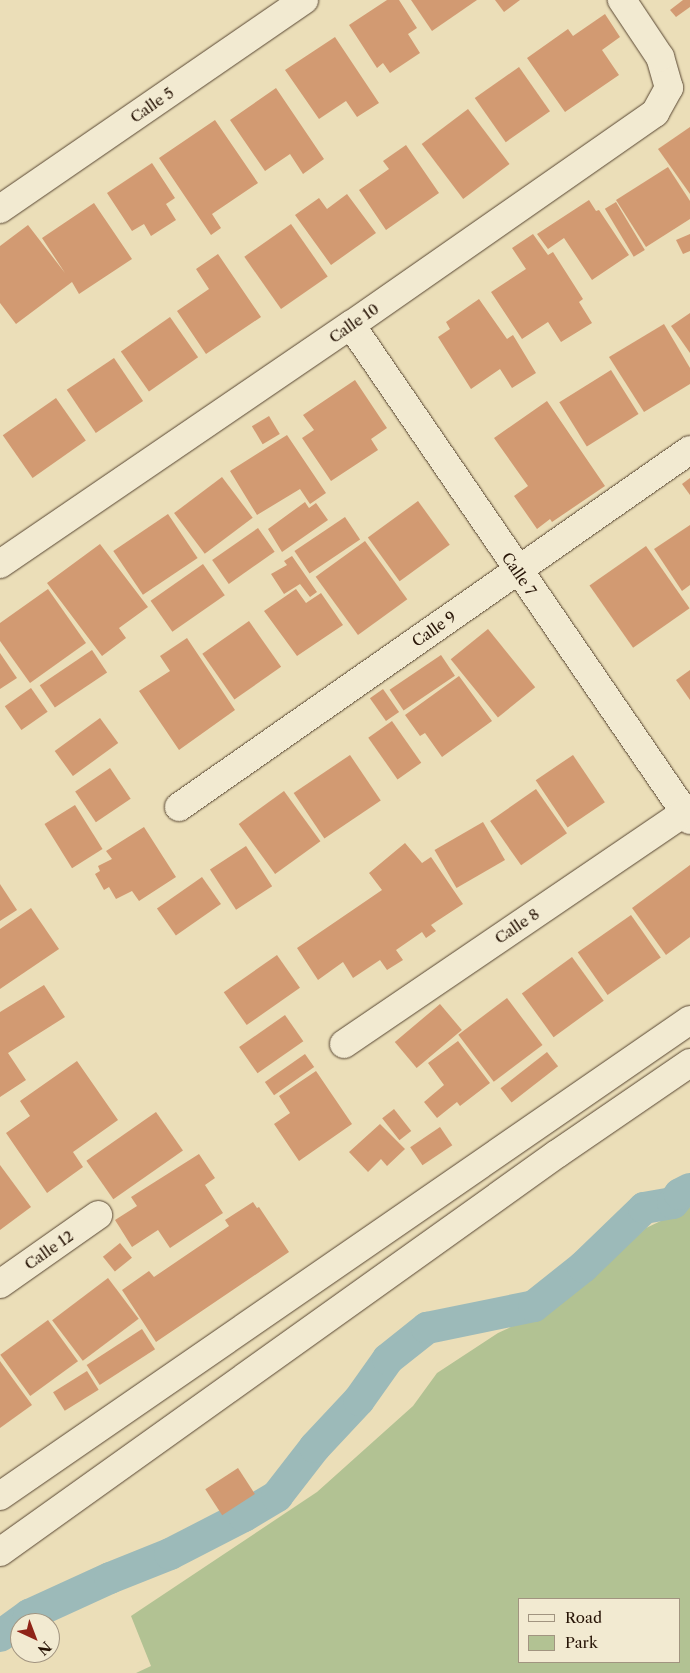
<!DOCTYPE html>
<style>
body{margin:0}
#map{position:relative;width:690px;height:1673px;overflow:hidden;background:#ebdeb8;font-family:"Libre Caslon Text",serif}
div>[style]{position:absolute}
[style*='--x']{left:calc(var(--x)*1px);top:calc(var(--y)*1px);width:calc(var(--w)*1px);rotate:calc(var(--a)*1deg)}
.green>*{inset:0;background:#b2c293}
.canal>*{height:32px;margin:-16px;padding:0 16px;transform-origin:16px;border-radius:16px;background:#9cbab9}
.building>*{inset:0;background:#d29a72;transform-origin:0 0}
.roads{filter:drop-shadow(0 0 1px #584632) drop-shadow(0 0 1px #584632)}
.minor>*{height:28px;margin:-14px;padding:0 14px;transform-origin:14px;border-radius:14px;background:#f2ead1}
.tertiary>*{height:28px;margin:-14px;padding:0 14px;transform-origin:14px;border-radius:14px;background:#f2ead1}
span{translate:-50% -50%;white-space:nowrap;text-align:center;line-height:1.15;-webkit-text-stroke:5px #f2ead1;paint-order:stroke}
.street-label{font-size:15px;color:#271406}
.legend{position:absolute;left:518px;top:1598px;width:162px;height:65px;box-sizing:border-box;background:#f2ead1;border:1px solid #a19480;margin:0;padding:6px 9px;list-style:none;font-size:15px;color:#271406}
.legend li{display:flex;align-items:center;gap:10px;height:25px}
.legend b{width:25px;border:1px solid #a19480}
.north{position:absolute;left:10px;top:1613px;width:50px;height:50px;box-sizing:border-box;background:#f2ead1;border:1px solid #a19480;border-radius:50%;rotate:137deg;font-size:14px;font-weight:700;line-height:20px;text-align:center;color:#271406}
.north::after{content:'';display:block;margin:auto;width:18px;height:22px;background:#8f2418;clip-path:polygon(50% 0,100% 100%,50% 72%,0 100%)}
</style>
<div id="map">
<div class="green">
<div style="clip-path:polygon(evenodd,690px 1207px,690px 1673px,136px 1673px,151px 1666px,131px 1616px,317px 1492px,413px 1406px,437px 1373px,498px 1333px,552px 1308px,596px 1274px,646px 1228px,690px 1207px,519px 1599px,679px 1599px,679px 1662px,519px 1662px,519px 1599px)"></div>
</div>
<div class="canal">
<div style="--x:0;--y:1636;--w:36;--a:-36"></div>
<div style="--x:29;--y:1615;--w:89;--a:-24.6"></div>
<div style="--x:110;--y:1578;--w:65;--a:-21.8"></div>
<div style="--x:170;--y:1554;--w:83;--a:-27.2"></div>
<div style="--x:244;--y:1516;--w:39;--a:-31"></div>
<div style="--x:277;--y:1496;--w:62;--a:-52.2"></div>
<div style="--x:315;--y:1447;--w:64;--a:-46.9"></div>
<div style="--x:359;--y:1400;--w:50;--a:-54.7"></div>
<div style="--x:388;--y:1359;--w:50;--a:-38.5"></div>
<div style="--x:427;--y:1328;--w:109;--a:-11.6"></div>
<div style="--x:534;--y:1306;--w:63;--a:-38.5"></div>
<div style="--x:583;--y:1267;--w:85;--a:-44"></div>
<div style="--x:644;--y:1208;--w:29;--a:-10"></div>
<div style="--x:673;--y:1203;--w:11;--a:-52"></div>
<div style="--x:680;--y:1194;--w:11;--a:-27"></div>
</div>
<div class="building">
<div style="clip-path:polygon(387px 0,399px 0,417px 28px,408px 34px,420px 53px,390px 73px,383px 63px,377px 68px,349px 25px)"></div>
<div style="clip-path:polygon(411px 0,477px 0,432px 31px)"></div>
<div style="clip-path:polygon(495px 0,520px 0,504px 12px)"></div>
<div style="clip-path:polygon(683px 0,690px 0,690px 7px,676px 17px,670px 10px)"></div>
<div style="clip-path:polygon(605px 14px,620px 37px,602px 50px,619px 75px,565px 112px,527px 58px,568px 29px,573px 36px)"></div>
<div style="clip-path:polygon(335px 37px,379px 103px,357px 117px,346px 101px,319px 119px,285px 70px)"></div>
<div style="left:519px;top:67px;width:54px;height:54px;rotate:55deg"></div>
<div style="clip-path:polygon(276px 88px,324px 159px,303px 174px,290px 154px,265px 171px,230px 120px)"></div>
<div style="left:468px;top:109px;width:69px;height:58px;rotate:53deg"></div>
<div style="clip-path:polygon(215px 120px,258px 183px,212px 214px,221px 228px,211px 235px,159px 158px)"></div>
<div style="clip-path:polygon(690px 127px,690px 194px,658px 149px)"></div>
<div style="clip-path:polygon(406px 145px,439px 193px,386px 230px,359px 190px,389px 169px,383px 161px)"></div>
<div style="clip-path:polygon(152px 163px,175px 198px,166px 204px,176px 220px,151px 236px,144px 224px,132px 231px,107px 193px)"></div>
<div style="clip-path:polygon(668px 167px,690px 201px,690px 219px,646px 247px,616px 200px)"></div>
<div style="clip-path:polygon(347px 194px,376px 233px,331px 265px,295px 215px,319px 198px,327px 209px)"></div>
<div style="clip-path:polygon(589px 200px,596px 211px,599px 210px,629px 255px,592px 280px,564px 238px,548px 249px,537px 234px)"></div>
<div style="left:616px;top:202px;width:56px;height:13px;rotate:59deg"></div>
<div style="clip-path:polygon(94px 203px,132px 259px,79px 294px,72px 282px,16px 324px,0 303px,0 246px,28px 225px,65px 273px,42px 238px)"></div>
<div style="left:291px;top:224px;width:64px;height:57px;rotate:55deg"></div>
<div style="clip-path:polygon(533px 234px,548px 255px,553px 252px,583px 299px,579px 302px,592px 323px,561px 342px,548px 322px,522px 339px,491px 292px,526px 269px,512px 248px)"></div>
<div style="clip-path:polygon(690px 234px,690px 251px,683px 254px,676px 240px)"></div>
<div style="clip-path:polygon(218px 254px,261px 317px,206px 354px,177px 311px,209px 289px,196px 269px)"></div>
<div style="clip-path:polygon(479px 299px,507px 339px,513px 335px,536px 373px,512px 388px,500px 369px,471px 389px,438px 337px,450px 329px,446px 322px)"></div>
<div style="clip-path:polygon(690px 313px,690px 353px,671px 326px)"></div>
<div style="left:170px;top:317px;width:49px;height:60px;rotate:55deg"></div>
<div style="clip-path:polygon(664px 324px,690px 368px,690px 384px,644px 412px,609px 357px)"></div>
<div style="left:114px;top:358px;width:52px;height:57px;rotate:56deg"></div>
<div style="left:611px;top:370px;width:52px;height:61px;rotate:58deg"></div>
<div style="clip-path:polygon(355px 380px,387px 428px,371px 439px,378px 450px,331px 481px,302px 438px,314px 430px,303px 415px)"></div>
<div style="left:56px;top:398px;width:52px;height:65px;rotate:55deg"></div>
<div style="clip-path:polygon(547px 401px,605px 486px,552px 522px,550px 519px,537px 529px,514px 496px,528px 486px,494px 438px)"></div>
<div style="left:269px;top:416px;width:21px;height:20px;rotate:59deg"></div>
<div style="clip-path:polygon(287px 435px,326px 493px,310px 504px,300px 489px,257px 515px,230px 471px)"></div>
<div style="left:222px;top:477px;width:51px;height:60px;rotate:53deg"></div>
<div style="clip-path:polygon(690px 478px,690px 495px,682px 484px)"></div>
<div style="left:418px;top:501px;width:54px;height:62px;rotate:54deg"></div>
<div style="clip-path:polygon(305px 502px,309px 508px,316px 503px,328px 520px,282px 552px,268px 529px)"></div>
<div style="left:168px;top:514px;width:53px;height:66px;rotate:56deg"></div>
<div style="left:345px;top:517px;width:27px;height:61px;rotate:56deg"></div>
<div style="clip-path:polygon(690px 525px,690px 585px,682px 591px,654px 549px)"></div>
<div style="left:258px;top:528px;width:29px;height:56px;rotate:55deg"></div>
<div style="left:365px;top:541px;width:72px;height:61px;rotate:54deg"></div>
<div style="clip-path:polygon(100px 544px,148px 607px,119px 628px,126px 638px,102px 656px,47px 583px)"></div>
<div style="left:646px;top:546px;width:76px;height:69px;rotate:55deg"></div>
<div style="clip-path:polygon(292px 556px,317px 592px,310px 597px,300px 584px,284px 594px,271px 574px,287px 565px,284px 561px)"></div>
<div style="left:203px;top:564px;width:38px;height:64px;rotate:55deg"></div>
<div style="clip-path:polygon(48px 589px,86px 643px,30px 683px,0 641px,0 623px)"></div>
<div style="clip-path:polygon(296px 589px,306px 603px,321px 593px,343px 625px,297px 656px,264px 611px)"></div>
<div style="left:249px;top:621px;width:56px;height:57px;rotate:55deg"></div>
<div style="left:488px;top:629px;width:75px;height:48px;rotate:51deg"></div>
<div style="clip-path:polygon(187px 638px,235px 710px,179px 750px,139px 691px,170px 671px,160px 656px)"></div>
<div style="left:92px;top:650px;width:27px;height:63px;rotate:56deg"></div>
<div style="clip-path:polygon(0 653px,17px 678px,0 689px)"></div>
<div style="left:441px;top:655px;width:25px;height:62px;rotate:56deg"></div>
<div style="clip-path:polygon(690px 670px,690px 700px,676px 680px)"></div>
<div style="clip-path:polygon(459px 676px,492px 721px,442px 757px,425px 733px,420px 736px,405px 715px)"></div>
<div style="left:31px;top:688px;width:29px;height:32px;rotate:55deg"></div>
<div style="left:383px;top:689px;width:28px;height:16px;rotate:55deg"></div>
<div style="left:100px;top:718px;width:31px;height:56px;rotate:54deg"></div>
<div style="left:392px;top:721px;width:51px;height:29px;rotate:55deg"></div>
<div style="left:350px;top:755px;width:55px;height:68px;rotate:56deg"></div>
<div style="left:573px;top:755px;width:57px;height:45px;rotate:56deg"></div>
<div style="left:110px;top:768px;width:37px;height:42px;rotate:56deg"></div>
<div style="left:536px;top:789px;width:54px;height:56px;rotate:55deg"></div>
<div style="left:284px;top:791px;width:62px;height:56px;rotate:54deg"></div>
<div style="left:75px;top:805px;width:52px;height:36px;rotate:58deg"></div>
<div style="left:483px;top:822px;width:44px;height:56px;rotate:60deg"></div>
<div style="clip-path:polygon(144px 827px,176px 877px,139px 901px,132px 891px,116px 899px,109px 887px,104px 890px,95px 874px,100px 871px,98px 866px,112px 859px,106px 851px)"></div>
<div style="clip-path:polygon(405px 843px,422px 863px,431px 857px,463px 904px,431px 925px,436px 931px,426px 938px,422px 932px,396px 950px,403px 960px,387px 970px,380px 960px,353px 978px,343px 962px,318px 980px,297px 948px,382px 890px,369px 873px)"></div>
<div style="left:246px;top:846px;width:48px;height:43px;rotate:57deg"></div>
<div style="clip-path:polygon(690px 865px,690px 937px,666px 955px,632px 908px)"></div>
<div style="left:202px;top:877px;width:33px;height:55px;rotate:55deg"></div>
<div style="clip-path:polygon(0 884px,17px 910px,0 921px)"></div>
<div style="clip-path:polygon(31px 908px,59px 949px,0 989px,0 929px)"></div>
<div style="left:631px;top:915px;width:52px;height:65px;rotate:55deg"></div>
<div style="left:277px;top:955px;width:40px;height:65px;rotate:55deg"></div>
<div style="left:572px;top:957px;width:54px;height:62px;rotate:54deg"></div>
<div style="clip-path:polygon(44px 985px,65px 1017px,8px 1053px,26px 1080px,0 1097px,0 1012px)"></div>
<div style="left:507px;top:998px;width:59px;height:61px;rotate:53deg"></div>
<div style="left:440px;top:1004px;width:34px;height:59px;rotate:50deg"></div>
<div style="left:285px;top:1015px;width:32px;height:56px;rotate:55deg"></div>
<div style="clip-path:polygon(458px 1041px,490px 1083px,460px 1106px,457px 1102px,437px 1118px,424px 1102px,444px 1085px,428px 1063px)"></div>
<div style="left:547px;top:1052px;width:18px;height:59px;rotate:52deg"></div>
<div style="left:305px;top:1054px;width:16px;height:49px;rotate:55deg"></div>
<div style="clip-path:polygon(77px 1061px,118px 1120px,73px 1152px,83px 1167px,47px 1193px,6px 1133px,30px 1116px,20px 1101px)"></div>
<div style="clip-path:polygon(316px 1071px,352px 1124px,299px 1161px,274px 1124px,290px 1113px,279px 1096px)"></div>
<div style="left:394px;top:1109px;width:28px;height:15px;rotate:52deg"></div>
<div style="left:156px;top:1112px;width:47px;height:85px;rotate:55deg"></div>
<div style="clip-path:polygon(380px 1124px,405px 1149px,387px 1166px,381px 1159px,368px 1172px,349px 1152px)"></div>
<div style="left:440px;top:1127px;width:22px;height:36px;rotate:56deg"></div>
<div style="clip-path:polygon(199px 1154px,215px 1178px,205px 1185px,223px 1213px,170px 1248px,158px 1230px,132px 1247px,115px 1220px,137px 1206px,131px 1197px)"></div>
<div style="clip-path:polygon(0 1165px,31px 1207px,0 1230px)"></div>
<div style="clip-path:polygon(253px 1202px,257px 1208px,259px 1207px,289px 1252px,156px 1342px,122px 1290px,149px 1271px,154px 1277px,229px 1226px,225px 1220px)"></div>
<div style="left:120px;top:1243px;width:19px;height:22px;rotate:51deg"></div>
<div style="left:108px;top:1278px;width:51px;height:70px;rotate:53deg"></div>
<div style="left:48px;top:1320px;width:51px;height:59px;rotate:54deg"></div>
<div style="left:142px;top:1329px;width:24px;height:66px;rotate:57deg"></div>
<div style="clip-path:polygon(0 1361px,32px 1405px,0 1428px)"></div>
<div style="left:87px;top:1371px;width:22px;height:40px;rotate:58deg"></div>
<div style="left:238px;top:1468px;width:31px;height:39px;rotate:57deg"></div>
</div>
<div class="roads">
<div class="minor">
<div style="--x:0;--y:209;--w:369;--a:-34.5"></div>
<div style="--x:351;--y:325;--w:600;--a:55.59"></div>
<div style="--x:0;--y:564;--w:425;--a:-34.3"></div>
<div style="--x:351;--y:325;--w:371;--a:-34.9"></div>
<div style="--x:655;--y:113;--w:29;--a:-61"></div>
<div style="--x:669;--y:88;--w:32;--a:-106"></div>
<div style="--x:660;--y:57;--w:69;--a:-123.7"></div>
<div style="--x:179;--y:807;--w:623;--a:-34.94"></div>
<div style="--x:344;--y:1044;--w:418;--a:-34.2"></div>
<div style="--x:0;--y:1284;--w:120;--a:-35.1"></div>
</div>
<div class="tertiary">
<div style="--x:0;--y:1496;--w:838;--a:-34.6"></div>
<div style="--x:0;--y:1552;--w:685;--a:-35.55"></div>
<div style="--x:557;--y:1154;--w:161;--a:-34.4"></div>
</div>
</div>
<div class="street-label">
<span style="left:152px;top:105px;rotate:-35deg">Calle 5</span>
<span style="left:354px;top:323px;rotate:-35deg">Calle 10</span>
<span style="left:519px;top:574px;rotate:56deg">Calle 7</span>
<span style="left:434px;top:629px;rotate:-35deg">Calle 9</span>
<span style="left:517px;top:926px;rotate:-34deg">Calle 8</span>
<span style="left:49px;top:1250px;rotate:-35deg">Calle 12</span>
</div>
<ul class="legend">
<li><b style="height:6px;background:#f2ead1"></b>Road</li>
<li><b style="height:14px;background:#b2c293"></b>Park</li>
</ul>
<div class="north">N</div>
</div>
